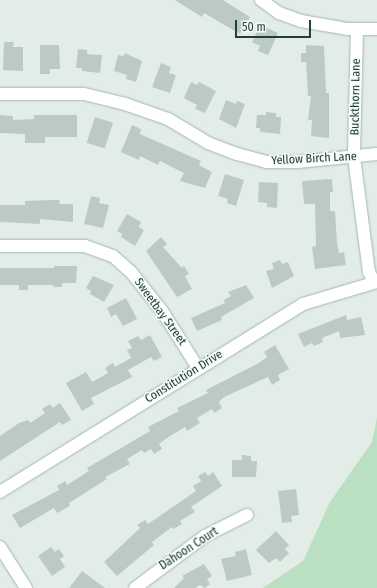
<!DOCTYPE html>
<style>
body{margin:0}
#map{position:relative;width:377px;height:588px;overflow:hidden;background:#e3ede8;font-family:"Fira Sans Condensed",sans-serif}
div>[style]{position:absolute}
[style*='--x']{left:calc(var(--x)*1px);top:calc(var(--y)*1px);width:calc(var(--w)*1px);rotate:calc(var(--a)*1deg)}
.green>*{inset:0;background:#bae0c1}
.building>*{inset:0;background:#bbcbc3;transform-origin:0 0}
.roads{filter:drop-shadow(0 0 1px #a5b6af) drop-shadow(0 0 1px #a5b6af)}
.minor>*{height:12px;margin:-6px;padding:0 6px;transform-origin:6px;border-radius:6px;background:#fff}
span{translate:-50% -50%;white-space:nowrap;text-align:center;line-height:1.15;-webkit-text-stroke:3px #f4faf6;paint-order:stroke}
.street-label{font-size:12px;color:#214035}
.scale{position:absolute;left:235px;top:20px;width:76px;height:18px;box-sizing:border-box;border:2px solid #214035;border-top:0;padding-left:5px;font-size:12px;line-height:14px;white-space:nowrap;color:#214035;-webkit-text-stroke:3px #f4faf6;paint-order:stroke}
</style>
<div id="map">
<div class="green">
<div style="clip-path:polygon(377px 417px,377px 588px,263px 588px,303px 561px,330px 502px,372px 442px)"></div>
</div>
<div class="building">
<div style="clip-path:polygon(175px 0,223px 0,250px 17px,240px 34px,204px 13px,202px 17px)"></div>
<div style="clip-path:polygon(260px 25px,278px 33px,268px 55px,258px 51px,260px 46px,252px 42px)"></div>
<div style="clip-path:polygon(4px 42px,14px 42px,13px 47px,23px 47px,23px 71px,3px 70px)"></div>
<div style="clip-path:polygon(40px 45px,59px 45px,60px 69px,50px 69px,50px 74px,40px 74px)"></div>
<div style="clip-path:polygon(306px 45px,324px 46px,326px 93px,329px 93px,329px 138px,311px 136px,312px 120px,308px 120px,311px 96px,308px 96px,306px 62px,301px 62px,301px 53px,306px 53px)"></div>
<div style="clip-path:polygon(78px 49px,87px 50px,87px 54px,102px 55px,100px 73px,82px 71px,82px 68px,76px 68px)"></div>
<div style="clip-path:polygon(125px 53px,142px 61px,136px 82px,126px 79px,127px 75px,114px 71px,118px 55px,124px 56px)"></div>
<div style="clip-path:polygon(161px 63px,171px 67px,169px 73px,176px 75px,170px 93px,152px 87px)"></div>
<div style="clip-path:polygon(191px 82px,197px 85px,199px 82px,216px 91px,205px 113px,195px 109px,197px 105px,184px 98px)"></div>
<div style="clip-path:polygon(226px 100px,236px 104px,237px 101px,245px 104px,236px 128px,219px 119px)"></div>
<div style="clip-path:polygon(266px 112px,276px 113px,276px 117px,281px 117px,280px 134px,260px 132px,260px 128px,256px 128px,257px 115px,266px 115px)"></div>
<div style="clip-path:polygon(0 115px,13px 116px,13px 120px,34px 119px,34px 115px,77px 115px,77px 137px,45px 137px,45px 143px,25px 143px,25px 134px,0 133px)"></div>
<div style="left:95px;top:117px;width:19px;height:27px;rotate:18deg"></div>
<div style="clip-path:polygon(132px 125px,141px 129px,140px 134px,201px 161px,199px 165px,212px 172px,205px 188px,180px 181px,184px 173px,160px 161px,158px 165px,140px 156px,139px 160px,121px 152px)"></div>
<div style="clip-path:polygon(225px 174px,244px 180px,236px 206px,227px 203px,228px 199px,218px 196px)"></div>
<div style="clip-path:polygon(332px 179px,333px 192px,330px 192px,330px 211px,335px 211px,337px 243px,339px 253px,344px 252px,346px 265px,315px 269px,312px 247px,316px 246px,315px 204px,304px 204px,302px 181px)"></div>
<div style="clip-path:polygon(259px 182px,278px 183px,277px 208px,267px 207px,267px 203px,258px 202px)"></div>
<div style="clip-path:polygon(91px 196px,100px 198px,99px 203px,109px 205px,103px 228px,84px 224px)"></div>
<div style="clip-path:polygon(50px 200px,60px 200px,59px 204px,73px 204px,73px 222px,40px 219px,40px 224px,0 222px,0 205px,25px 205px,25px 201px)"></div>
<div style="clip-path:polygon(127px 214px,141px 222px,139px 227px,144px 230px,135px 246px,121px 237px,122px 234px,117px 231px)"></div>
<div style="clip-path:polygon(161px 237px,167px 244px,163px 247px,182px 268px,184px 266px,189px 274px,185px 276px,192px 289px,177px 297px,146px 251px)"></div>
<div style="clip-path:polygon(280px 260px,282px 264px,288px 262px,294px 276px,272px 288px,266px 271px,274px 269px,272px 263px)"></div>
<div style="clip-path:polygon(54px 266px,77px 266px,76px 283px,62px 283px,62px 287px,53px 287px,53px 285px,28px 285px,28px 290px,19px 290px,19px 285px,0 285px,0 268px,54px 268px)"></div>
<div style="clip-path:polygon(93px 276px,114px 285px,104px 302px,90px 294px,91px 291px,86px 288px)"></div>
<div style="clip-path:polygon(246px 285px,254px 298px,221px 317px,222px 320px,197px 331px,191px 318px,225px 303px,224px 300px,231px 296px,228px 292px)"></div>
<div style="clip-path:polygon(126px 298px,137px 319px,123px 326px,116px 314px,111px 317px,107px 308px)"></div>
<div style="clip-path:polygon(346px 315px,347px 320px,361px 317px,365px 335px,340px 338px,339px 331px,322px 338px,323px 342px,314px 346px,312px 343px,304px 347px,298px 334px)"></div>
<div style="clip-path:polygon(150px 335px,162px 357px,154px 361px,151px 357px,128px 370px,132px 377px,91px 398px,94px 404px,82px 411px,66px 383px,86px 372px,92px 382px,108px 373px,105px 368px,113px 363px,115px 367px,131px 358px,127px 350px,132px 348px,128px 341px,138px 336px,141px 340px)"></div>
<div style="clip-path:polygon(275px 345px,289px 369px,278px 375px,280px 380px,272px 385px,268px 377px,224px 397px,219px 402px,222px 408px,214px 413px,212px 409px,197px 418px,200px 423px,187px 431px,185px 427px,167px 438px,159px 444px,162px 449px,154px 454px,151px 449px,144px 453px,142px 450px,127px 459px,130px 464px,105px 477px,107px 479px,69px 503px,70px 506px,57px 513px,54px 508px,20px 528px,12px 515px,59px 490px,57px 486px,65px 481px,67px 485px,89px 471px,87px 468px,150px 431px,148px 427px,179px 411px,177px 408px,208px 393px,206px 390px,259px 363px,267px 357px,264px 352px)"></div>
<div style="clip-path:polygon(60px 403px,71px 420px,62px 425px,60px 422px,0 461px,0 436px,19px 423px,28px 420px,30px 423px,45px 413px,42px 409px,50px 404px,53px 408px)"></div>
<div style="clip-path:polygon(242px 455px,251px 456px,251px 461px,257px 461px,256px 477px,232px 477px,232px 460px,242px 460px)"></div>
<div style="clip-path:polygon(205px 472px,208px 476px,213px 472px,222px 486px,191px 507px,195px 512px,180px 521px,182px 524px,173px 529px,172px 527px,152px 542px,154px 545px,117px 576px,104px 562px,140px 528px,137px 525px,145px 520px,148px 524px,196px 491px,193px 486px,201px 481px,198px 476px)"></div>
<div style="clip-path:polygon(296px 489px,299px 515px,291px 516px,292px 522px,282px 523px,278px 491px)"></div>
<div style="clip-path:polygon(276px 531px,289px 545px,285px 549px,289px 553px,280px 562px,276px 558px,269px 563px,256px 550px)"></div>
<div style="clip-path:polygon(51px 547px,55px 552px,59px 549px,64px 556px,60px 559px,65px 567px,52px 576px,38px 556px)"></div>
<div style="clip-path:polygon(246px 549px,252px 575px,227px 581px,221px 559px,236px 556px,235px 552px)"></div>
<div style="clip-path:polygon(204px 564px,212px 576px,207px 579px,210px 584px,205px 588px,200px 585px,195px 588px,174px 588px,184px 578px,182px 576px)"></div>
<div style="clip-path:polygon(82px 571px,105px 588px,69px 588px)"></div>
</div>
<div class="roads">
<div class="minor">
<div style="--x:261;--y:0;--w:22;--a:36"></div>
<div style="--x:279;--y:13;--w:23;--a:20"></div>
<div style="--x:301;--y:21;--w:48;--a:9.7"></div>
<div style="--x:348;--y:29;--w:29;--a:0"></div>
<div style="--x:357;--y:30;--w:127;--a:91.4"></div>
<div style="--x:354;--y:157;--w:116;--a:82.6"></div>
<div style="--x:369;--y:272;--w:11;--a:63"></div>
<div style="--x:0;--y:94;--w:84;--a:0"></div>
<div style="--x:84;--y:94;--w:42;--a:13.7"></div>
<div style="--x:125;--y:104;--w:46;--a:19.2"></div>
<div style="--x:168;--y:119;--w:47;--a:31"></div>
<div style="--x:208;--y:143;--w:31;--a:21"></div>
<div style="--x:237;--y:154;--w:30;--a:15"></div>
<div style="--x:266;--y:162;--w:32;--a:0"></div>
<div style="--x:298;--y:162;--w:79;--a:-5.8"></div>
<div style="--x:0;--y:246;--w:85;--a:0"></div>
<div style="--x:85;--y:246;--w:30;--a:20"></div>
<div style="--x:113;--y:256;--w:24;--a:42"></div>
<div style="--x:131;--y:272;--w:50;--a:51.5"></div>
<div style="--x:162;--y:311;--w:67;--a:57.7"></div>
<div style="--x:0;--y:492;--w:357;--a:-31.8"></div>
<div style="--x:303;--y:304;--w:77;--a:-16.6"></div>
<div style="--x:0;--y:547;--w:49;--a:57.6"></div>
<div style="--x:135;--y:588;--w:87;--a:-36.6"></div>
<div style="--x:205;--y:536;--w:47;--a:-26.6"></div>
</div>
</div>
<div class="street-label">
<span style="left:356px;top:97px;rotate:-89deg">Buckthorn Lane</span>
<span style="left:314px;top:159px;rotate:-3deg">Yellow Birch Lane</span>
<span style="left:160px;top:312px;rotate:54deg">Sweetbay Street</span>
<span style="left:184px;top:377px;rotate:-32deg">Constitution Drive</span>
<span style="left:189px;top:549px;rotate:-33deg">Dahoon Court</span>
</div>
<div class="scale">50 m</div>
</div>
